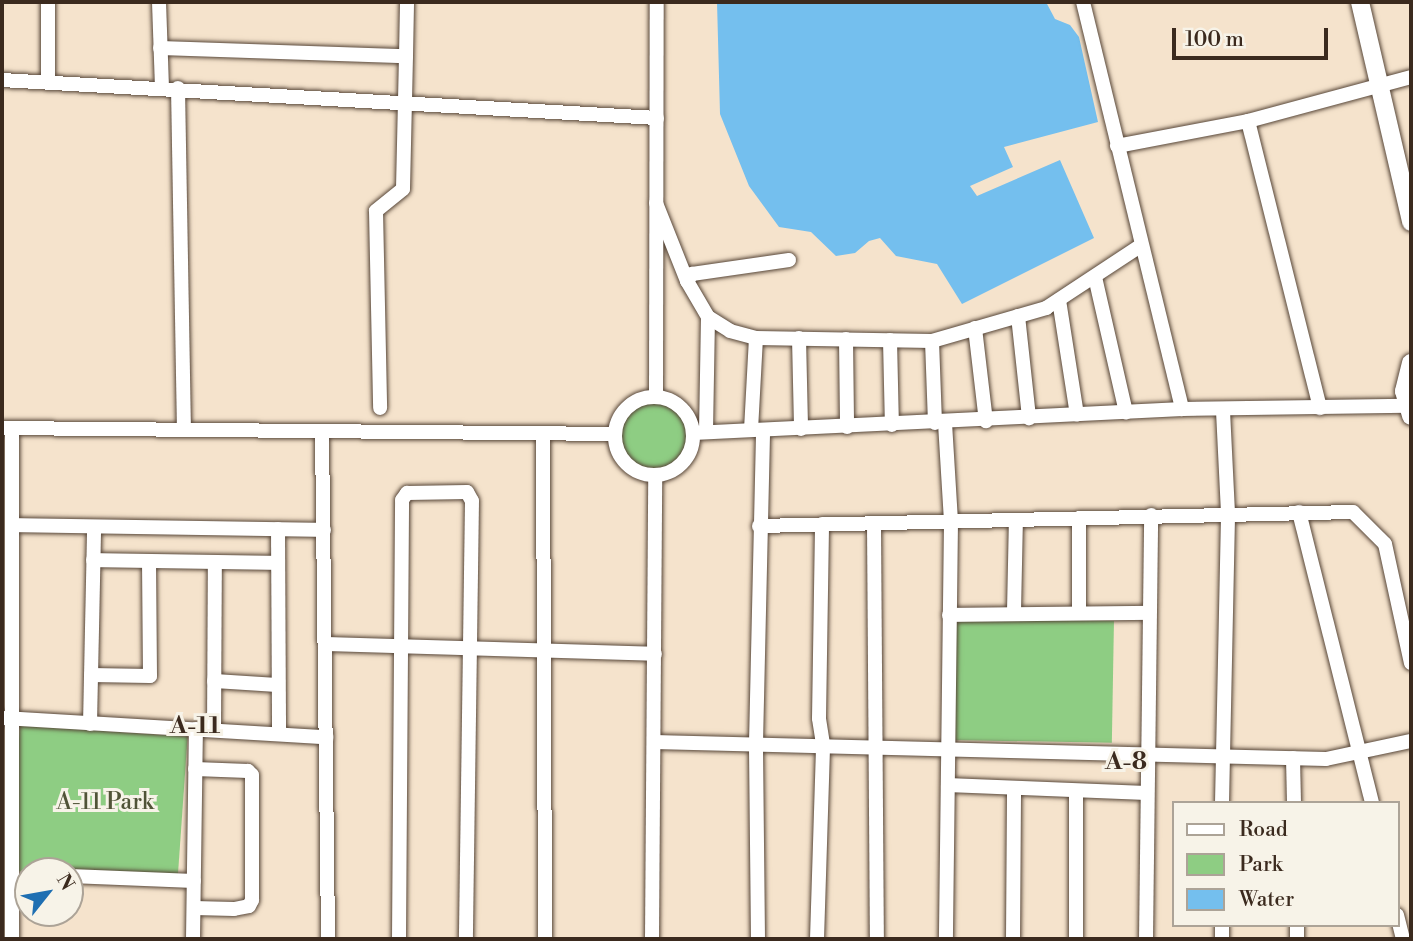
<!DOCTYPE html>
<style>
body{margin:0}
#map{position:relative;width:1413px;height:941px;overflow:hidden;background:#f5e3cc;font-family:"Libre Bodoni",serif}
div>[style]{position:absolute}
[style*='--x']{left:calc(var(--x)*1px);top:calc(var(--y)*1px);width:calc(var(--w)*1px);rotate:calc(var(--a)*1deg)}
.green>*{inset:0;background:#8ecd83;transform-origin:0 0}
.round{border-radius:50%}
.water>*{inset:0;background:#74bfee}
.roads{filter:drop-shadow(0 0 2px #574638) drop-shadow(0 0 2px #574638)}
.minor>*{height:14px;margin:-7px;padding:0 7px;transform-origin:7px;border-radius:7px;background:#fff}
.minor>.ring{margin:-7px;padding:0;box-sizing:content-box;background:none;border:14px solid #fff;border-radius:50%}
.major>*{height:18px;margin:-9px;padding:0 9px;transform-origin:9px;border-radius:9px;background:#fff}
span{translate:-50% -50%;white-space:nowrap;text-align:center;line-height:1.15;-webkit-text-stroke:6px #f7f3e8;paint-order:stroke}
.park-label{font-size:23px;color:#505337}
.neighbourhood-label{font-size:24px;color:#3b2a1e;font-weight:700}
.frame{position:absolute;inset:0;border:4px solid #3b2a1e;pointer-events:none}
.legend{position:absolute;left:1172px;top:801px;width:228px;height:126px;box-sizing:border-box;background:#f7f3e8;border:2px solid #aca397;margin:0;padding:9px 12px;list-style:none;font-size:21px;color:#3b2a1e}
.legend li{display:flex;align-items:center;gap:14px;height:35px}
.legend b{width:35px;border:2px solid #aca397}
.north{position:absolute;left:14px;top:857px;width:70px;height:70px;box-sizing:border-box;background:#f7f3e8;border:2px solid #aca397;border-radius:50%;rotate:59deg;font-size:19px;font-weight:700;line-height:28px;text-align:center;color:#3b2a1e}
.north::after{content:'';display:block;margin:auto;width:24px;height:32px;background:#1f6fb2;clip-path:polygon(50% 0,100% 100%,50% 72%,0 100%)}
.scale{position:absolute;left:1172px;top:28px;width:156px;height:32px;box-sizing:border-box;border:4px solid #3b2a1e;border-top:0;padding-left:9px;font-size:21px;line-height:24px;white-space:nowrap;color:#3b2a1e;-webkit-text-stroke:5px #f7f3e8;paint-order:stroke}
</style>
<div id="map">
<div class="green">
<div class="round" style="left:620px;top:402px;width:68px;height:68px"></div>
<div style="left:953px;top:618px;width:161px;height:122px;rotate:1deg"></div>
<div style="left:20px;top:725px;width:168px;height:146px;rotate:4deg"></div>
</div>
<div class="water">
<div style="clip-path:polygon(717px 2px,1046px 2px,1055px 19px,1070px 25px,1079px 37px,1098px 122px,1004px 147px,1013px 167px,970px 186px,977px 196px,1060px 160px,1094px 238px,962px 304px,937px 264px,896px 256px,880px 238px,869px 241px,855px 253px,836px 256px,811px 232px,779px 227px,749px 186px,720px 114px)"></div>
</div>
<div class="roads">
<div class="minor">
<div style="--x:159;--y:2;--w:85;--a:88"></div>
<div style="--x:1083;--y:2;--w:419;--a:76.3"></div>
<div style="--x:160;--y:48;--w:246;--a:1.9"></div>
<div style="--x:406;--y:56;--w:133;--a:91.3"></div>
<div style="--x:403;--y:189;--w:35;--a:141"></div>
<div style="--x:376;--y:211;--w:197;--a:88.8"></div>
<div style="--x:406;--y:56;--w:54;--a:-88.9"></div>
<div style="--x:2;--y:80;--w:656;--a:3.32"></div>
<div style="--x:48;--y:82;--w:80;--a:-90"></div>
<div style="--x:178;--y:88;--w:341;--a:89"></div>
<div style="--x:1248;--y:121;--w:169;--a:-15.1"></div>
<div style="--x:1117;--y:146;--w:133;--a:-10.8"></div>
<div style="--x:1248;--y:121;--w:296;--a:75.9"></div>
<div style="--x:656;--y:203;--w:84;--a:68.3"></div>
<div style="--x:687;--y:281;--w:42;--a:59.7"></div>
<div style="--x:708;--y:317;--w:26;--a:32"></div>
<div style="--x:730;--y:331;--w:27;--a:15"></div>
<div style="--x:756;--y:338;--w:176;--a:1"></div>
<div style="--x:932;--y:341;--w:119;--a:-16.1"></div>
<div style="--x:1046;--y:308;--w:113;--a:-33.4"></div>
<div style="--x:1095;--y:277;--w:139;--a:77.1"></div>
<div style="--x:687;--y:281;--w:9;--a:-54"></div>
<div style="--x:692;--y:274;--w:98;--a:-8.2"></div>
<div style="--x:1059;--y:300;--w:116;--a:81.1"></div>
<div style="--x:1018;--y:316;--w:103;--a:83.8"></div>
<div style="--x:975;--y:328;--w:94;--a:83.3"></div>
<div style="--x:799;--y:338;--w:91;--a:88.7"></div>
<div style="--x:846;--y:339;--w:88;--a:89.3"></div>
<div style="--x:890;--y:340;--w:85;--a:88.7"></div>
<div style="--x:932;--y:341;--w:82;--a:87.9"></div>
<div class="ring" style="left:615px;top:397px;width:64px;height:64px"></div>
<div style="--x:656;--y:397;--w:395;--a:-89.9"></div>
<div style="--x:945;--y:423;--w:99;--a:86.5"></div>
<div style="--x:951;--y:522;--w:417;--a:90.7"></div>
<div style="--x:2;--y:428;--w:613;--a:0.56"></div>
<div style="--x:12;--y:428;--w:511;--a:90"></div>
<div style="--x:751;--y:430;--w:92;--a:-86.9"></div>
<div style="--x:322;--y:431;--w:508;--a:89.32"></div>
<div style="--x:706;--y:432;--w:115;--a:-89"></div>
<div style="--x:543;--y:433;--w:506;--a:89.77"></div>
<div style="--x:693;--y:433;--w:490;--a:-2.8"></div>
<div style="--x:1182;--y:409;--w:225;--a:-0.8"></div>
<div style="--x:1299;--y:512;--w:300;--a:75.9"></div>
<div style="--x:874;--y:524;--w:415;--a:89.6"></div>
<div style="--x:13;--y:525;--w:311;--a:0.9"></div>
<div style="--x:759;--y:526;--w:594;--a:-1.35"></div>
<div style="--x:1353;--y:512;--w:45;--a:45"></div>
<div style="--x:1385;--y:544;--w:122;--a:77.7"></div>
<div style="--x:278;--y:529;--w:205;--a:89.7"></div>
<div style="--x:93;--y:560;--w:184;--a:0.9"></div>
<div style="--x:1014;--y:612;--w:92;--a:-88.8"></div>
<div style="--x:1079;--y:612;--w:94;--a:-90"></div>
<div style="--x:949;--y:615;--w:200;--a:-0.6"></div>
<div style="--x:325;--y:644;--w:330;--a:1.7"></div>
<div style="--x:91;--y:675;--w:59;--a:1"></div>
<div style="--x:150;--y:676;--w:115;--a:-90.5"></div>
<div style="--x:214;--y:681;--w:64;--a:3.6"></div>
<div style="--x:2;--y:718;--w:325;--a:3.4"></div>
<div style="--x:90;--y:724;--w:197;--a:-88.8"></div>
<div style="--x:214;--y:730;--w:167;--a:-89.7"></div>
<div style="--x:654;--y:742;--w:672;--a:1.45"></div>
<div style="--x:1326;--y:759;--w:87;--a:-12"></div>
<div style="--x:1293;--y:758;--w:45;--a:88.7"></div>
<div style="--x:948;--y:785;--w:198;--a:2.3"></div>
<div style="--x:1076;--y:793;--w:146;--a:90"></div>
<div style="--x:1222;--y:803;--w:290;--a:-88.8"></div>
<div style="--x:1228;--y:513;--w:104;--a:-92.8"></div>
<div style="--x:70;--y:876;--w:124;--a:2.3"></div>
<div style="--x:194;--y:908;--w:40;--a:1.4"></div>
<div style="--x:234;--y:909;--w:15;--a:-11"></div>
<div style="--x:249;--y:906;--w:7;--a:-63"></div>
<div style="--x:252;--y:900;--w:125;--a:-90"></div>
<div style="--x:252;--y:775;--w:6;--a:-135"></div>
<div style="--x:248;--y:771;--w:53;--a:-177.8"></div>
<div style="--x:1397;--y:915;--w:25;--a:76"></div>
<div style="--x:1297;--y:925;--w:14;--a:90"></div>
<div style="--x:193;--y:939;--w:210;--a:-89.2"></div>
<div style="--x:399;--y:939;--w:439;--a:-89.6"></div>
<div style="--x:402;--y:500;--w:9;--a:-54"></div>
<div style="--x:407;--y:493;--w:60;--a:-1"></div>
<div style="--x:467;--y:492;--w:10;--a:61"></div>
<div style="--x:472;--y:501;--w:438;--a:90.8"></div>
<div style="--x:652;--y:939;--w:463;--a:-89.6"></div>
<div style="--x:758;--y:939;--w:196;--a:-90.6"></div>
<div style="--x:756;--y:743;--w:313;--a:-88.7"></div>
<div style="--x:817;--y:939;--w:195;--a:-88.2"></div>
<div style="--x:823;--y:744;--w:26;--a:-99"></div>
<div style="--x:819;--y:718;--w:194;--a:-89.1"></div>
<div style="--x:1013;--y:939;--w:149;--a:-89.6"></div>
<div style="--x:1146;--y:939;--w:424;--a:-89.3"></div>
<div style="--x:1222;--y:939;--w:14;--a:-90"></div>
</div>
<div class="major">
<div style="--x:1360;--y:2;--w:226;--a:76.9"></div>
<div style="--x:1411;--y:363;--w:29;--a:104"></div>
<div style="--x:1404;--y:391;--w:26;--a:74"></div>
</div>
</div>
<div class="park-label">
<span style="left:105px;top:802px">A-11 Park</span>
</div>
<div class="neighbourhood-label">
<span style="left:195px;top:727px">A-11</span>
<span style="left:1126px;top:763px">A-8</span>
</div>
<div class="frame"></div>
<ul class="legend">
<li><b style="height:9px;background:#fff"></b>Road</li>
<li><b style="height:19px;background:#8ecd83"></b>Park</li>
<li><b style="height:19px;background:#74bfee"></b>Water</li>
</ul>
<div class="north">N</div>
<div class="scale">100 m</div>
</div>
